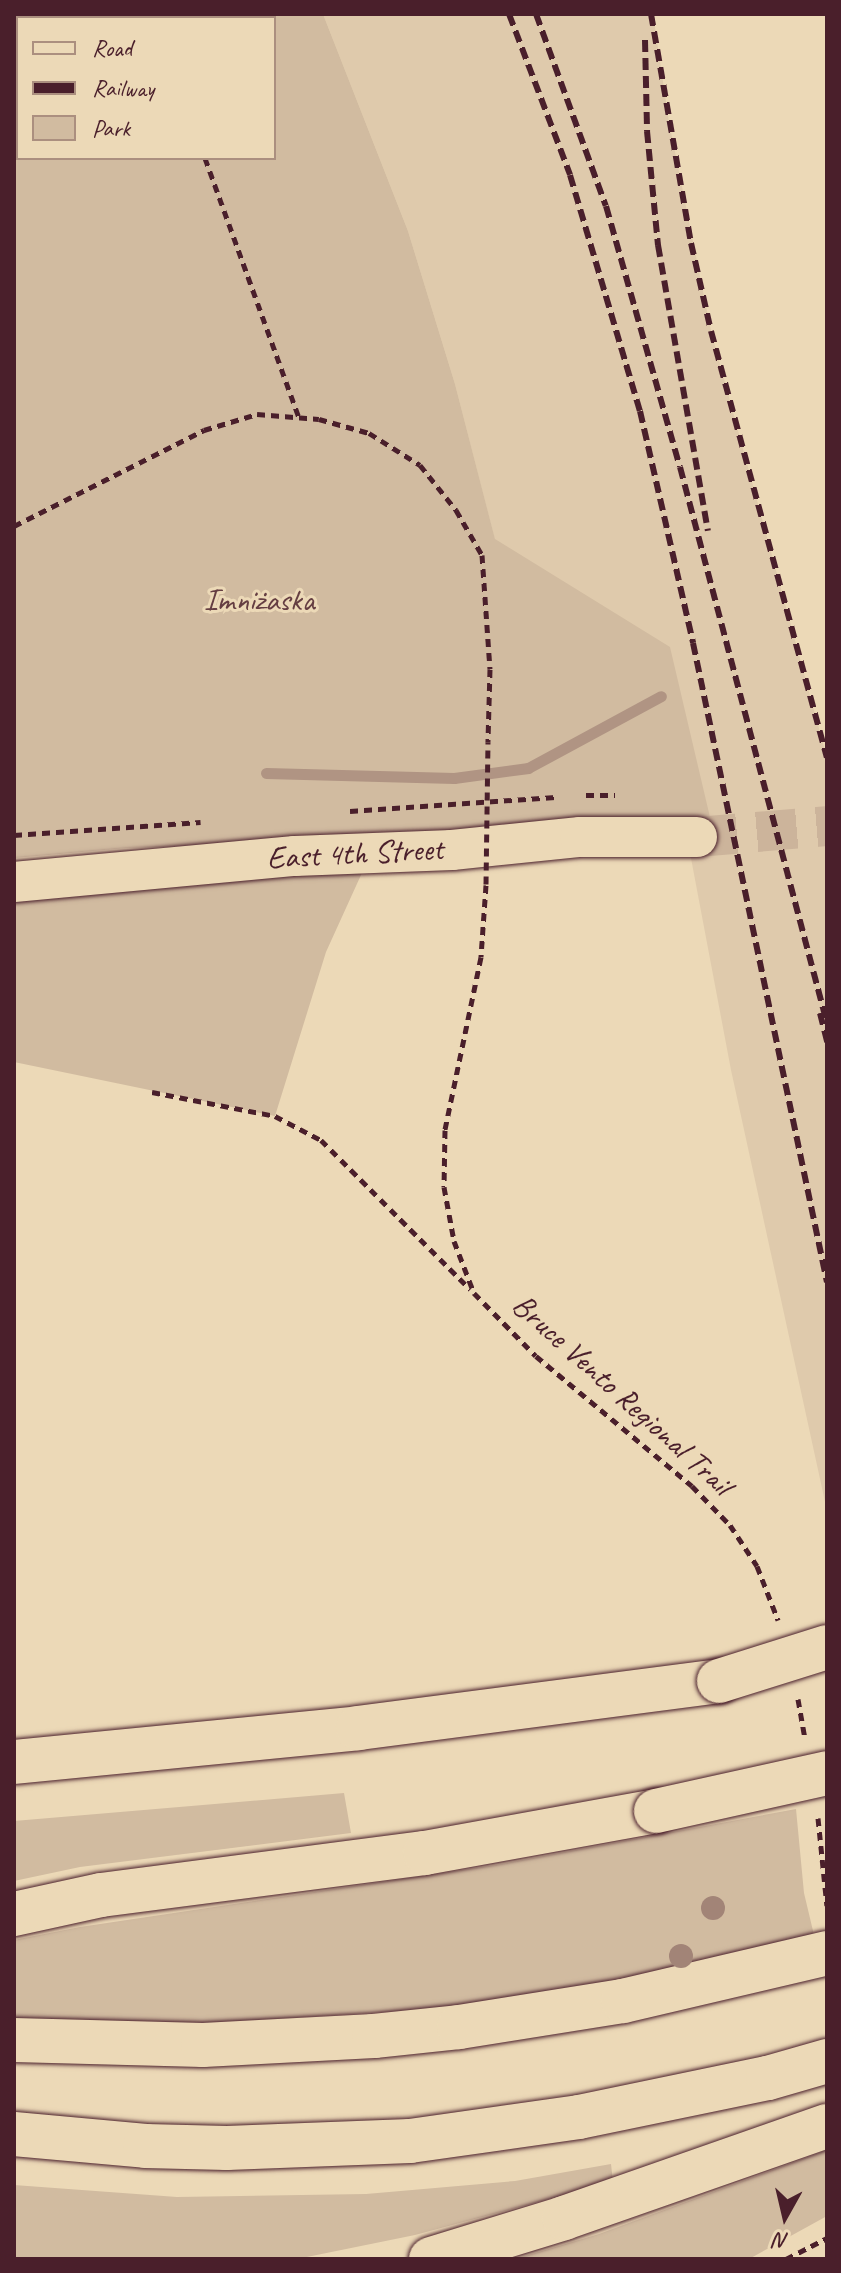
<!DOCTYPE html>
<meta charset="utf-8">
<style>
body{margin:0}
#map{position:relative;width:841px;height:2273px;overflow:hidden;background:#ecd9b7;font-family:Caveat,sans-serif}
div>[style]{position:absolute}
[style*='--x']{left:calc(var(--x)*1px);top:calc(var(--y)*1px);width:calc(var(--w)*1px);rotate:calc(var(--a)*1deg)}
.built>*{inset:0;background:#dfcaac}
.green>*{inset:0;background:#d1bba0}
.stream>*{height:11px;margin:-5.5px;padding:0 5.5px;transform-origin:5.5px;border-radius:5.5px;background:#b09483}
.minor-tunnel>*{height:40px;margin-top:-20px;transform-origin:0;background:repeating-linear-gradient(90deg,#ccb49b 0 40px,transparent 0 60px)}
.path>*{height:5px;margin-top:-2.5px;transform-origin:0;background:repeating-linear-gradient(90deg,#4a1f2b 0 8px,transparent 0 14px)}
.roads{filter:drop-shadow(0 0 2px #4a1f2b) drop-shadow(0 0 2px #4a1f2b)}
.minor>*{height:40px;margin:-20px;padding:0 20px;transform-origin:20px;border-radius:20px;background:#ecd9b7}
.motorway>*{height:44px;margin:-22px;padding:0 22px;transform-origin:22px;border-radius:22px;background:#ecd9b7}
.rail>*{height:6px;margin-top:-3px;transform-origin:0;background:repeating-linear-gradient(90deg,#4a1f2b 0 12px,transparent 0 18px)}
.path-bridge>*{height:5px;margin-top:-2.5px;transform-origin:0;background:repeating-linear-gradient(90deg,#4a1f2b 0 8px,transparent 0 14px)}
.bridges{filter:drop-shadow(0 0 2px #4a1f2b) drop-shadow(0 0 2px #4a1f2b)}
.motorway-bridge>*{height:44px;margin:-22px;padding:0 22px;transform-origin:22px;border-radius:22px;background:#ecd9b7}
.trees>*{width:24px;height:24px;margin:-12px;border-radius:50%;background:#a28477}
span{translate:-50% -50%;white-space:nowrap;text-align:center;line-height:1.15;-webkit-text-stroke:6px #ecd9b7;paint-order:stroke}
.park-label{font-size:32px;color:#653e42}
.street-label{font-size:32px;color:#4a1f2b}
.frame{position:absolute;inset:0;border:16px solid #4a1f2b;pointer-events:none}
.legend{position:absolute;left:16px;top:16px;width:260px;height:144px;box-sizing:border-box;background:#ecd9b7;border:2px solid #ab8f7f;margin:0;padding:10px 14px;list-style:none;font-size:24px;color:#4a1f2b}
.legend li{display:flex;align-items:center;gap:16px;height:40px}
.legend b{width:40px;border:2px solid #ab8f7f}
.north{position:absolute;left:745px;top:2177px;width:80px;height:80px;-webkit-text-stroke:6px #ecd9b7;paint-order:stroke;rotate:188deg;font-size:22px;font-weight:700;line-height:32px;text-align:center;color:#4a1f2b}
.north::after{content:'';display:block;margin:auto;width:28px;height:36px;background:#4a1f2b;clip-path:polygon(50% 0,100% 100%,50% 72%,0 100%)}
</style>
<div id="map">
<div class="built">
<div style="clip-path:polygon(323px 14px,653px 14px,669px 122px,711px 331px,827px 758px,827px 1511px,731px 1070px,680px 800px,670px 648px,495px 540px,455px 384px,408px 231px)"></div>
</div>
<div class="green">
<div style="clip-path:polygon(evenodd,14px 14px,323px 14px,408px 231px,455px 384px,495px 539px,670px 647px,713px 830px,127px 848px,14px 858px,14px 14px,18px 18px,274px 18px,274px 158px,18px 158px,18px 18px)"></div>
<div style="clip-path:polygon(371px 853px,326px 952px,275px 1116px,14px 1062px,14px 882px)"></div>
<div style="clip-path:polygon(344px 1793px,351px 1833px,80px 1867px,14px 1881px,14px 1821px)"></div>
<div style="clip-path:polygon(796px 1809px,804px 1893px,814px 1935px,713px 1962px,550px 1992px,429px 2009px,209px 2023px,14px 2019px,14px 1940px,80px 1927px,496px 1865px)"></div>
<div style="clip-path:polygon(827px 2150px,827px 2216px,749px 2259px,515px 2259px,599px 2234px)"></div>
<div style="clip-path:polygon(611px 2164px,613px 2182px,415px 2235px,297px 2259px,14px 2259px,14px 2185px,177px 2197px,366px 2194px,515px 2181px)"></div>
</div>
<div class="stream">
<div style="--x:266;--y:773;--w:188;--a:1.5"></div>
<div style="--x:454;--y:778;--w:75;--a:-7.7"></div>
<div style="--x:528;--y:768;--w:151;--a:-28.4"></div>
</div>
<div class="minor-tunnel">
<div style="--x:697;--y:837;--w:130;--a:-4.8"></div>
</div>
<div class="path">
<div style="--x:153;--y:14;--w:4;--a:76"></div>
<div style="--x:205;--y:158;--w:276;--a:70.1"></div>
<div style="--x:14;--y:526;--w:213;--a:-26.8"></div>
<div style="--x:204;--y:430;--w:55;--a:-16.8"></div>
<div style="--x:257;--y:414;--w:62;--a:4.6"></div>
<div style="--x:319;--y:419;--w:52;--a:15.6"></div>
<div style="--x:369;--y:433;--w:60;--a:32.1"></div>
<div style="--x:420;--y:465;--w:58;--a:51.3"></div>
<div style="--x:456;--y:510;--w:52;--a:60"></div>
<div style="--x:482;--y:555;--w:114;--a:86"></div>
<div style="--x:490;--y:669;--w:73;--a:91.6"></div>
<div style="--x:586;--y:795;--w:29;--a:0"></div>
<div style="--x:350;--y:811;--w:206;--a:-3.9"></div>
<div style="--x:14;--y:835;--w:187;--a:-4"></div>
<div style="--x:486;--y:885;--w:72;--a:94"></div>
<div style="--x:481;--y:957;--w:177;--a:101.8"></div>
<div style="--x:445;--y:1130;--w:57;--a:91"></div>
<div style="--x:444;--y:1187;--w:55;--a:79.5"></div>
<div style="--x:454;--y:1241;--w:56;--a:69"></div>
<div style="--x:474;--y:1293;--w:88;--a:45.5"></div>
<div style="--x:536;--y:1356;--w:203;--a:39.8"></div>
<div style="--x:692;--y:1486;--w:54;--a:45.7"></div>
<div style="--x:730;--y:1525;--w:49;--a:56.6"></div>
<div style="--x:757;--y:1566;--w:58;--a:68.7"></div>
<div style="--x:152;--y:1092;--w:125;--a:11"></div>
<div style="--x:275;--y:1116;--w:52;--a:27.6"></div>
<div style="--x:321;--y:1140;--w:211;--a:45"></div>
<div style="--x:798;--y:1699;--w:39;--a:80"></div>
<div style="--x:818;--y:1818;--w:88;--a:84.2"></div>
<div style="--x:786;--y:2259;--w:46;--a:-27.1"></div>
</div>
<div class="roads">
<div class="minor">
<div style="--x:14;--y:882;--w:282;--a:-5.3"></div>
<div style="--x:295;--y:856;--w:157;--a:-2.2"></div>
<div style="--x:452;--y:850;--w:129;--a:-5.8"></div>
<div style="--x:580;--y:837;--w:117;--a:0"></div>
</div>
<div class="motorway">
<div style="--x:14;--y:1762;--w:346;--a:-5.6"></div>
<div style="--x:358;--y:1728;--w:364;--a:-7.4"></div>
<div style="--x:14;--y:1914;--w:89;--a:-12.3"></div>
<div style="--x:101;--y:1895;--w:327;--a:-7.4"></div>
<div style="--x:425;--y:1853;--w:235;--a:-10.3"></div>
<div style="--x:14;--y:2040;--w:189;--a:1.5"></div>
<div style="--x:203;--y:2045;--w:171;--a:-3"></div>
<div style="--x:374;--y:2036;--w:85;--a:-6"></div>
<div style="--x:459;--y:2027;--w:166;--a:-9"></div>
<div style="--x:623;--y:2001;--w:210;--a:-13.2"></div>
<div style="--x:14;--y:2134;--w:132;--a:5.2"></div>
<div style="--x:145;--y:2146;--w:82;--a:1.4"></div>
<div style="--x:227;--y:2148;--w:183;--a:-2.2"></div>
<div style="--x:410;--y:2141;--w:171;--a:-8.1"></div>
<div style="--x:579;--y:2117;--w:193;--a:-11.7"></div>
<div style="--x:768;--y:2078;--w:61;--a:-16.1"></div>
<div style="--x:431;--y:2259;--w:139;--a:-17.1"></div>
<div style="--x:564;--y:2218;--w:279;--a:-19.3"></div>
</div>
</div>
<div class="rail">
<div style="--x:509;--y:14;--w:172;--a:69.2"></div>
<div style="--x:570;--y:175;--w:246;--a:73.5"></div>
<div style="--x:640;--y:411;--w:238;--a:77.1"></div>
<div style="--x:693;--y:643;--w:653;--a:78.16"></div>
<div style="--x:536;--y:14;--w:204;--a:70"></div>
<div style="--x:606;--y:206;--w:271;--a:74.2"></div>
<div style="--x:680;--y:467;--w:575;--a:75.19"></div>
<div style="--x:651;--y:14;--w:232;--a:80.1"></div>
<div style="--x:691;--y:243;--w:90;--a:77.2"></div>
<div style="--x:711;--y:331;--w:442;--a:74.8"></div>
<div style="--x:645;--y:40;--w:91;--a:88.7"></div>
<div style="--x:647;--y:131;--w:115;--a:84.5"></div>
<div style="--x:658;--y:245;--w:290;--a:80.1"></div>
<div style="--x:820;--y:1013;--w:30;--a:76"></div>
</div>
<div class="path-bridge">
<div style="--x:486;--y:884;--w:142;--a:-89.2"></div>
</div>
<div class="bridges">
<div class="motorway-bridge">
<div style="--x:719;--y:1681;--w:113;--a:-17.5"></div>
<div style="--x:656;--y:1811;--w:175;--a:-12.5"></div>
</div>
</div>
<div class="trees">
<div style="left:713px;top:1908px"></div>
<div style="left:681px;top:1956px"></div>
</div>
<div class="park-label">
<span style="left:259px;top:600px">Imniżaska</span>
</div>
<div class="street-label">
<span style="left:355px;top:854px;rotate:-3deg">East 4th Street</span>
<span style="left:622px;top:1395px;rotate:42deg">Bruce Vento Regional Trail</span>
</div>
<div class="frame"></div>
<ul class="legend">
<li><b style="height:10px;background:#ecd9b7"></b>Road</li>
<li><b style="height:10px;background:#4a1f2b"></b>Railway</li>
<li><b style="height:22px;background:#d1bba0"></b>Park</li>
</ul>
<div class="north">N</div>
</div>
